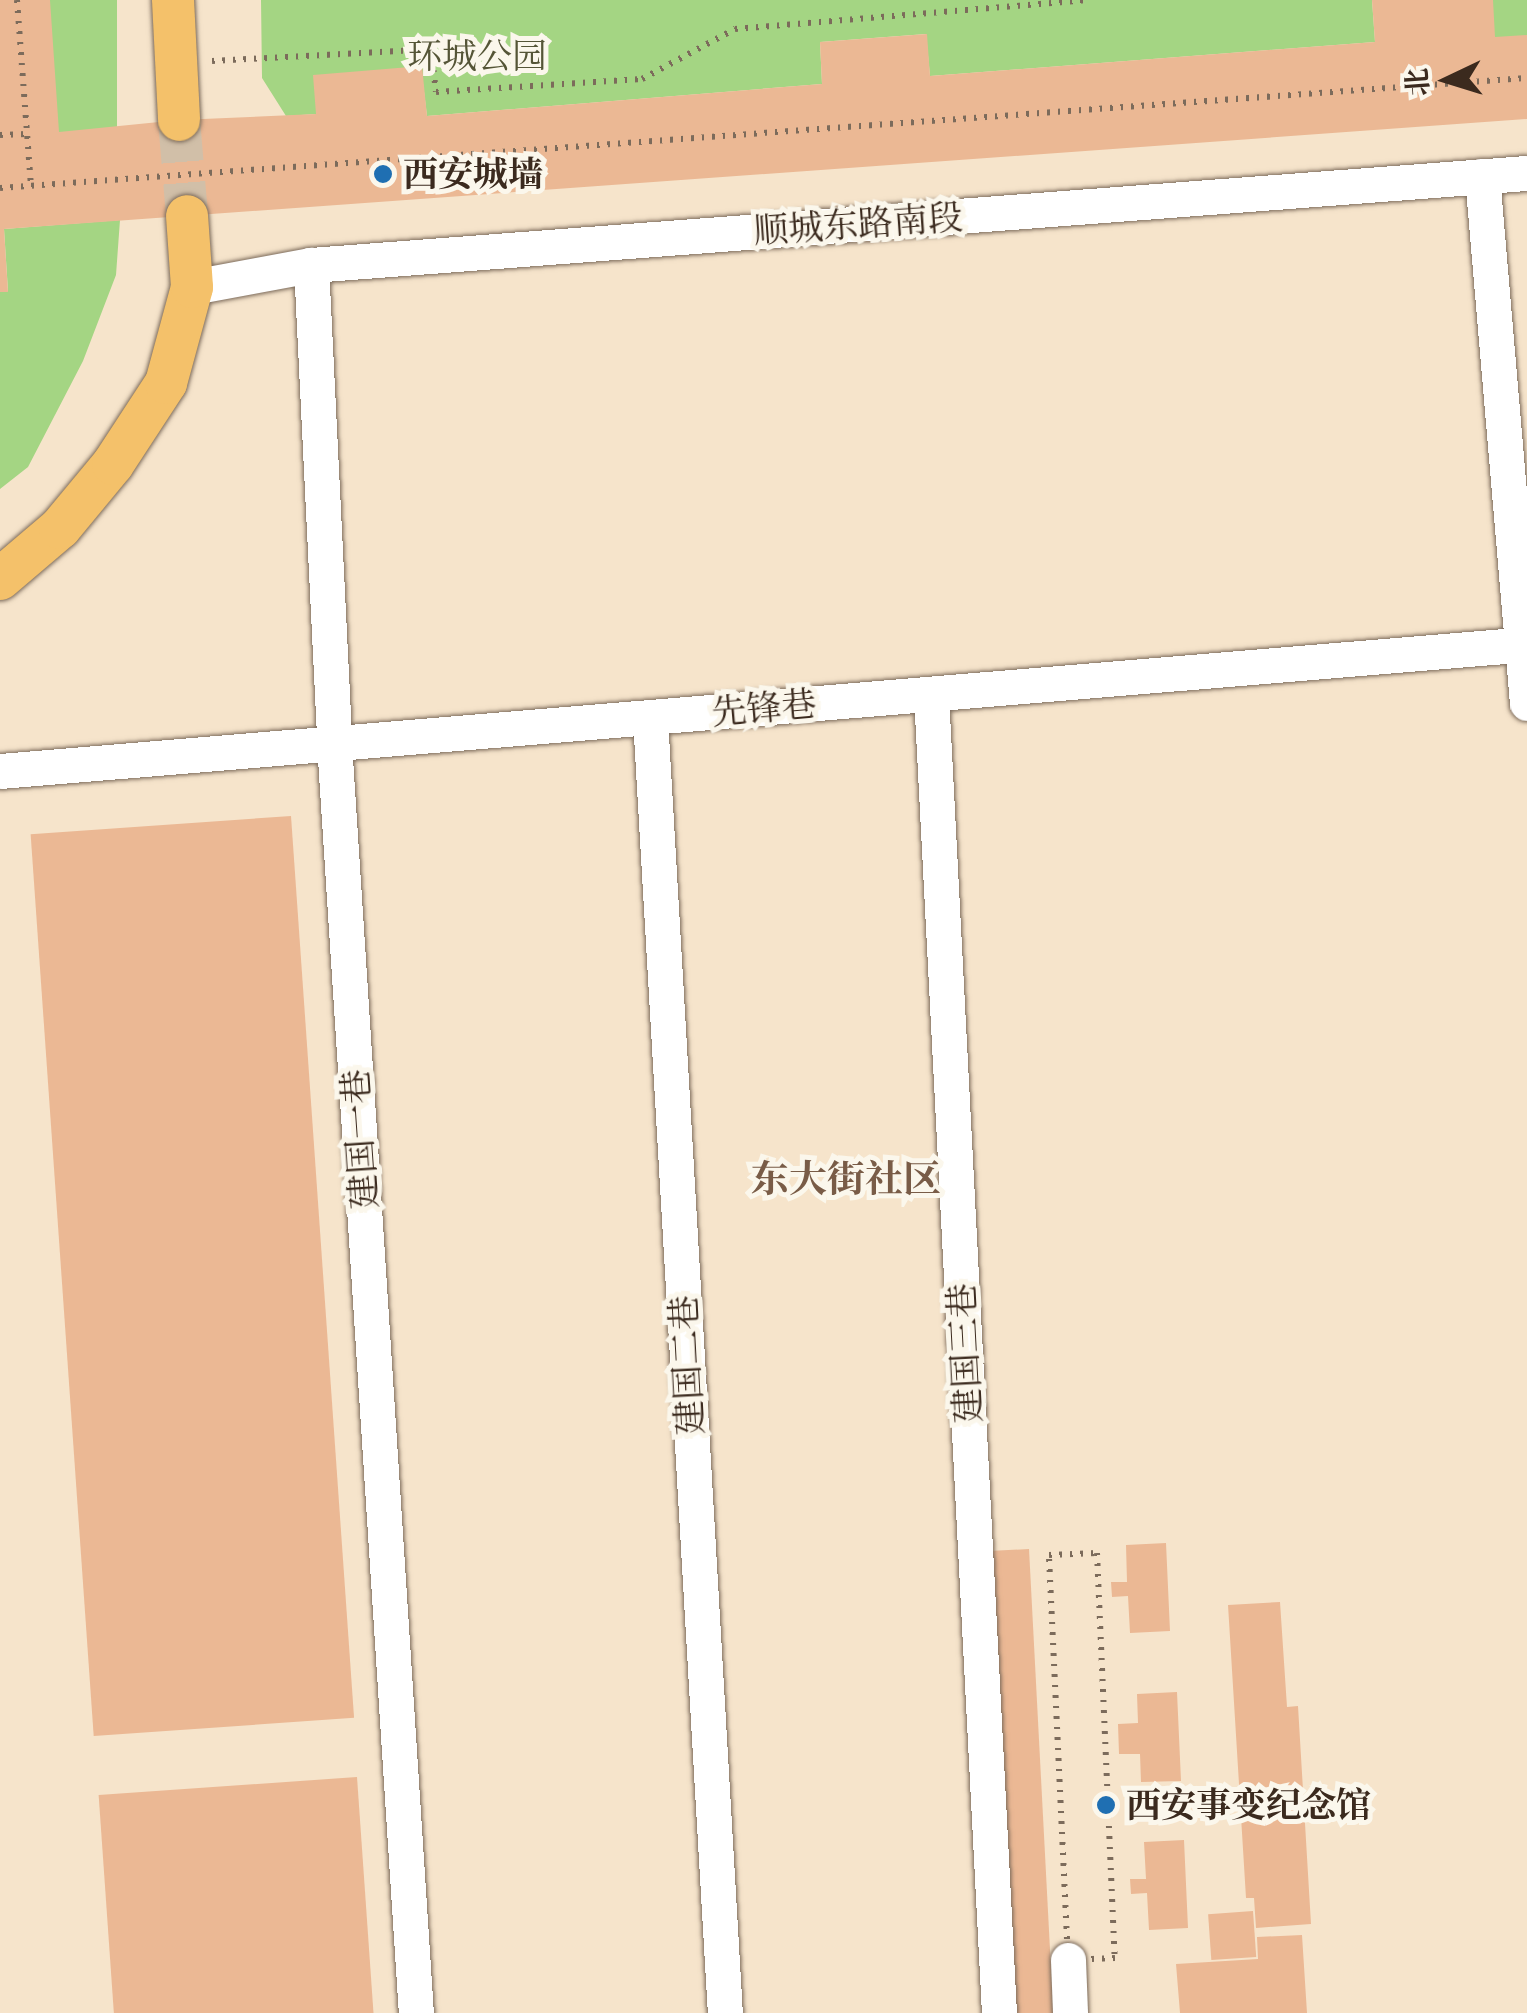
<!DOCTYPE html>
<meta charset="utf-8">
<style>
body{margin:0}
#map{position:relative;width:1527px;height:2013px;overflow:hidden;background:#f6e4cb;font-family:"Gentium Book Plus","Noto Serif SC",serif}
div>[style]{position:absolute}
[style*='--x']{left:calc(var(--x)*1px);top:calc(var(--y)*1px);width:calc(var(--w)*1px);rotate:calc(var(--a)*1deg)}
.green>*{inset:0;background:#a4d583;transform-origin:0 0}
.building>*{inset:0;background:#ebb894;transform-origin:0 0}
.major-tunnel>*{height:42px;margin-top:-21px;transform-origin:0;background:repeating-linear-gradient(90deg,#d1bfa8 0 42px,transparent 0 63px)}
.path>*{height:6px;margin-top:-3px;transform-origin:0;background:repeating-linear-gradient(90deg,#7c6b5b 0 2.5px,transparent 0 10.5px)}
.roads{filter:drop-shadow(0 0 2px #7c6b5b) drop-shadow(0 0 2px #7c6b5b)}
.minor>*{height:35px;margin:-17.5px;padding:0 17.5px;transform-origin:17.5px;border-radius:17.5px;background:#fff}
.major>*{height:42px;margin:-21px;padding:0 21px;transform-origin:21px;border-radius:21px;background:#f4c16a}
.dots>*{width:28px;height:28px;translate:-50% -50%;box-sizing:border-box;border:5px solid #fbf7ec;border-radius:50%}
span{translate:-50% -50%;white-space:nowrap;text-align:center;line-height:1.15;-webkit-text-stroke:10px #fbf7ec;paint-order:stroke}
.park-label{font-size:35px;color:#555537}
.poi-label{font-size:35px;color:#3b2a1e;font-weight:700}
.left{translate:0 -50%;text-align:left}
.street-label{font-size:35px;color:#3b2a1e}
.neighbourhood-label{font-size:38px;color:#795c47;font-weight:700}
.north{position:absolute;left:1397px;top:30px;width:100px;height:100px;-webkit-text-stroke:8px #fbf7ec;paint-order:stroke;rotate:266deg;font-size:28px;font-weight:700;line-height:40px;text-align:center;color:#3b2a1e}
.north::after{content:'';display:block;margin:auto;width:35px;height:45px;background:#3b2a1e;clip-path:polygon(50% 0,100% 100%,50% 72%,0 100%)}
</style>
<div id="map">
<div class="green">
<div style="left:50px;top:0;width:67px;height:132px"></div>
<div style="clip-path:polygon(261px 0,1372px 0,1375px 42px,930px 76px,926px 34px,820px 42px,822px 84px,427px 116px,421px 67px,316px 114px,286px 116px,262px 78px)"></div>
<div style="left:1493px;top:0;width:34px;height:37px"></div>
<div style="clip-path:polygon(120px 220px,116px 275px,83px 361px,28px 467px,0 489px,0 292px,8px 291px,4px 229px)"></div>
</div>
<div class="building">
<div style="clip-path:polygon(0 0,50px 0,59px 132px,179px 120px,316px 114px,313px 75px,422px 66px,427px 116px,822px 84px,820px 42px,927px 34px,930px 76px,1375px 42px,1372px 0,1493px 0,1495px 37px,1527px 35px,1527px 119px,4px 229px,8px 292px,0 292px)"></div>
<div style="left:291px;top:816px;width:904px;height:261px;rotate:86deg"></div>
<div style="clip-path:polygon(1166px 1543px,1170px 1631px,1130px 1633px,1128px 1596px,1112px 1597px,1111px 1582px,1127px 1582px,1126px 1545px)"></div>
<div style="left:1029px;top:1549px;width:465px;height:40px;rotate:87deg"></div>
<div style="clip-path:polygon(1280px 1602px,1287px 1707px,1298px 1706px,1311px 1924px,1256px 1928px,1254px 1898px,1246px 1898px,1228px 1605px)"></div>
<div style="clip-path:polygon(1177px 1692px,1181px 1781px,1141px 1782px,1140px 1754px,1119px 1754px,1118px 1724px,1138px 1723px,1137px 1694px)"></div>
<div style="left:357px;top:1777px;width:237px;height:259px;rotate:86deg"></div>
<div style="clip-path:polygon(1184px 1840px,1188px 1928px,1149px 1930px,1147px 1893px,1131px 1894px,1130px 1879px,1146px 1879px,1144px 1842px)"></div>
<div style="left:1253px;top:1911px;width:46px;height:45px;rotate:86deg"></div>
<div style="clip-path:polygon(1302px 1935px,1307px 2013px,1180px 2013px,1176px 1964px,1258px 1959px,1257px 1937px)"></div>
</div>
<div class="major-tunnel">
<div style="--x:179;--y:120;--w:96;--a:85.2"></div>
</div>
<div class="path">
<div style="--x:17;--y:0;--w:187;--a:85.7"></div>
<div style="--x:212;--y:61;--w:219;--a:-3.1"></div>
<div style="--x:431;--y:49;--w:43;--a:83.4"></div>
<div style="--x:436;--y:92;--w:206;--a:-3.6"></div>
<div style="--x:642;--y:79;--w:106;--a:-28.3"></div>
<div style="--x:735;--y:29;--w:354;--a:-4.7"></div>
<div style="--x:0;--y:135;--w:27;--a:-2"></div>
<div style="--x:0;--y:188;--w:1531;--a:-4.12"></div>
<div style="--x:1097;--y:1553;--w:405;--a:87.5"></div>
<div style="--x:1115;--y:1958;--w:47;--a:177.6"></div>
<div style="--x:1068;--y:1960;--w:405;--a:-92.7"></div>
<div style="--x:1049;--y:1555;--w:48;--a:-2.4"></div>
</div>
<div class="roads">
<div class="minor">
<div style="--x:1482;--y:176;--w:529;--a:85.12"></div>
<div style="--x:311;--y:265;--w:479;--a:87.2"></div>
<div style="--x:334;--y:743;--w:1273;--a:86.31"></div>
<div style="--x:192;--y:287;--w:121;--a:-10.5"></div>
<div style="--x:311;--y:265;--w:1219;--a:-4.33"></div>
<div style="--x:931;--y:694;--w:1321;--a:87.05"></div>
<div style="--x:650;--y:718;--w:1297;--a:86.69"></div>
<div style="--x:0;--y:771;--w:1532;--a:-4.75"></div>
<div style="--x:1068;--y:1960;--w:53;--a:87.8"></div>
</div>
<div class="major">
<div style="--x:173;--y:0;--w:120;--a:87.1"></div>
<div style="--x:0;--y:579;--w:79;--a:-40.4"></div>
<div style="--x:60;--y:528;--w:83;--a:-50.4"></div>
<div style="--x:113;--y:464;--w:97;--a:-56.8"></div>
<div style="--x:166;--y:383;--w:99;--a:-74.8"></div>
<div style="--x:192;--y:287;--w:71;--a:-94"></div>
</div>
</div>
<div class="dots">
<div style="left:383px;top:174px;background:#1f6fb2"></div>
<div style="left:1106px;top:1805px;background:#1f6fb2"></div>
</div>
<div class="park-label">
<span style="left:477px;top:56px">环城公园</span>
</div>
<div class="poi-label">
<span class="left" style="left:403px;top:174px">西安城墙</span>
<span class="left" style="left:1126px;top:1805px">西安事变纪念馆</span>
</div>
<div class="street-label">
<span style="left:858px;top:224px;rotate:-4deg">顺城东路南段</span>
<span style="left:764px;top:708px;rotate:-5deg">先锋巷</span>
<span style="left:360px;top:1139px;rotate:-94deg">建国一巷</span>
<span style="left:965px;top:1353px;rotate:-93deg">建国三巷</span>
<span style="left:687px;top:1365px;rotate:-93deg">建国二巷</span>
</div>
<div class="neighbourhood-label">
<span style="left:846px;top:1179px">东大街社区</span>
</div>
<div class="north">北</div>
</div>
